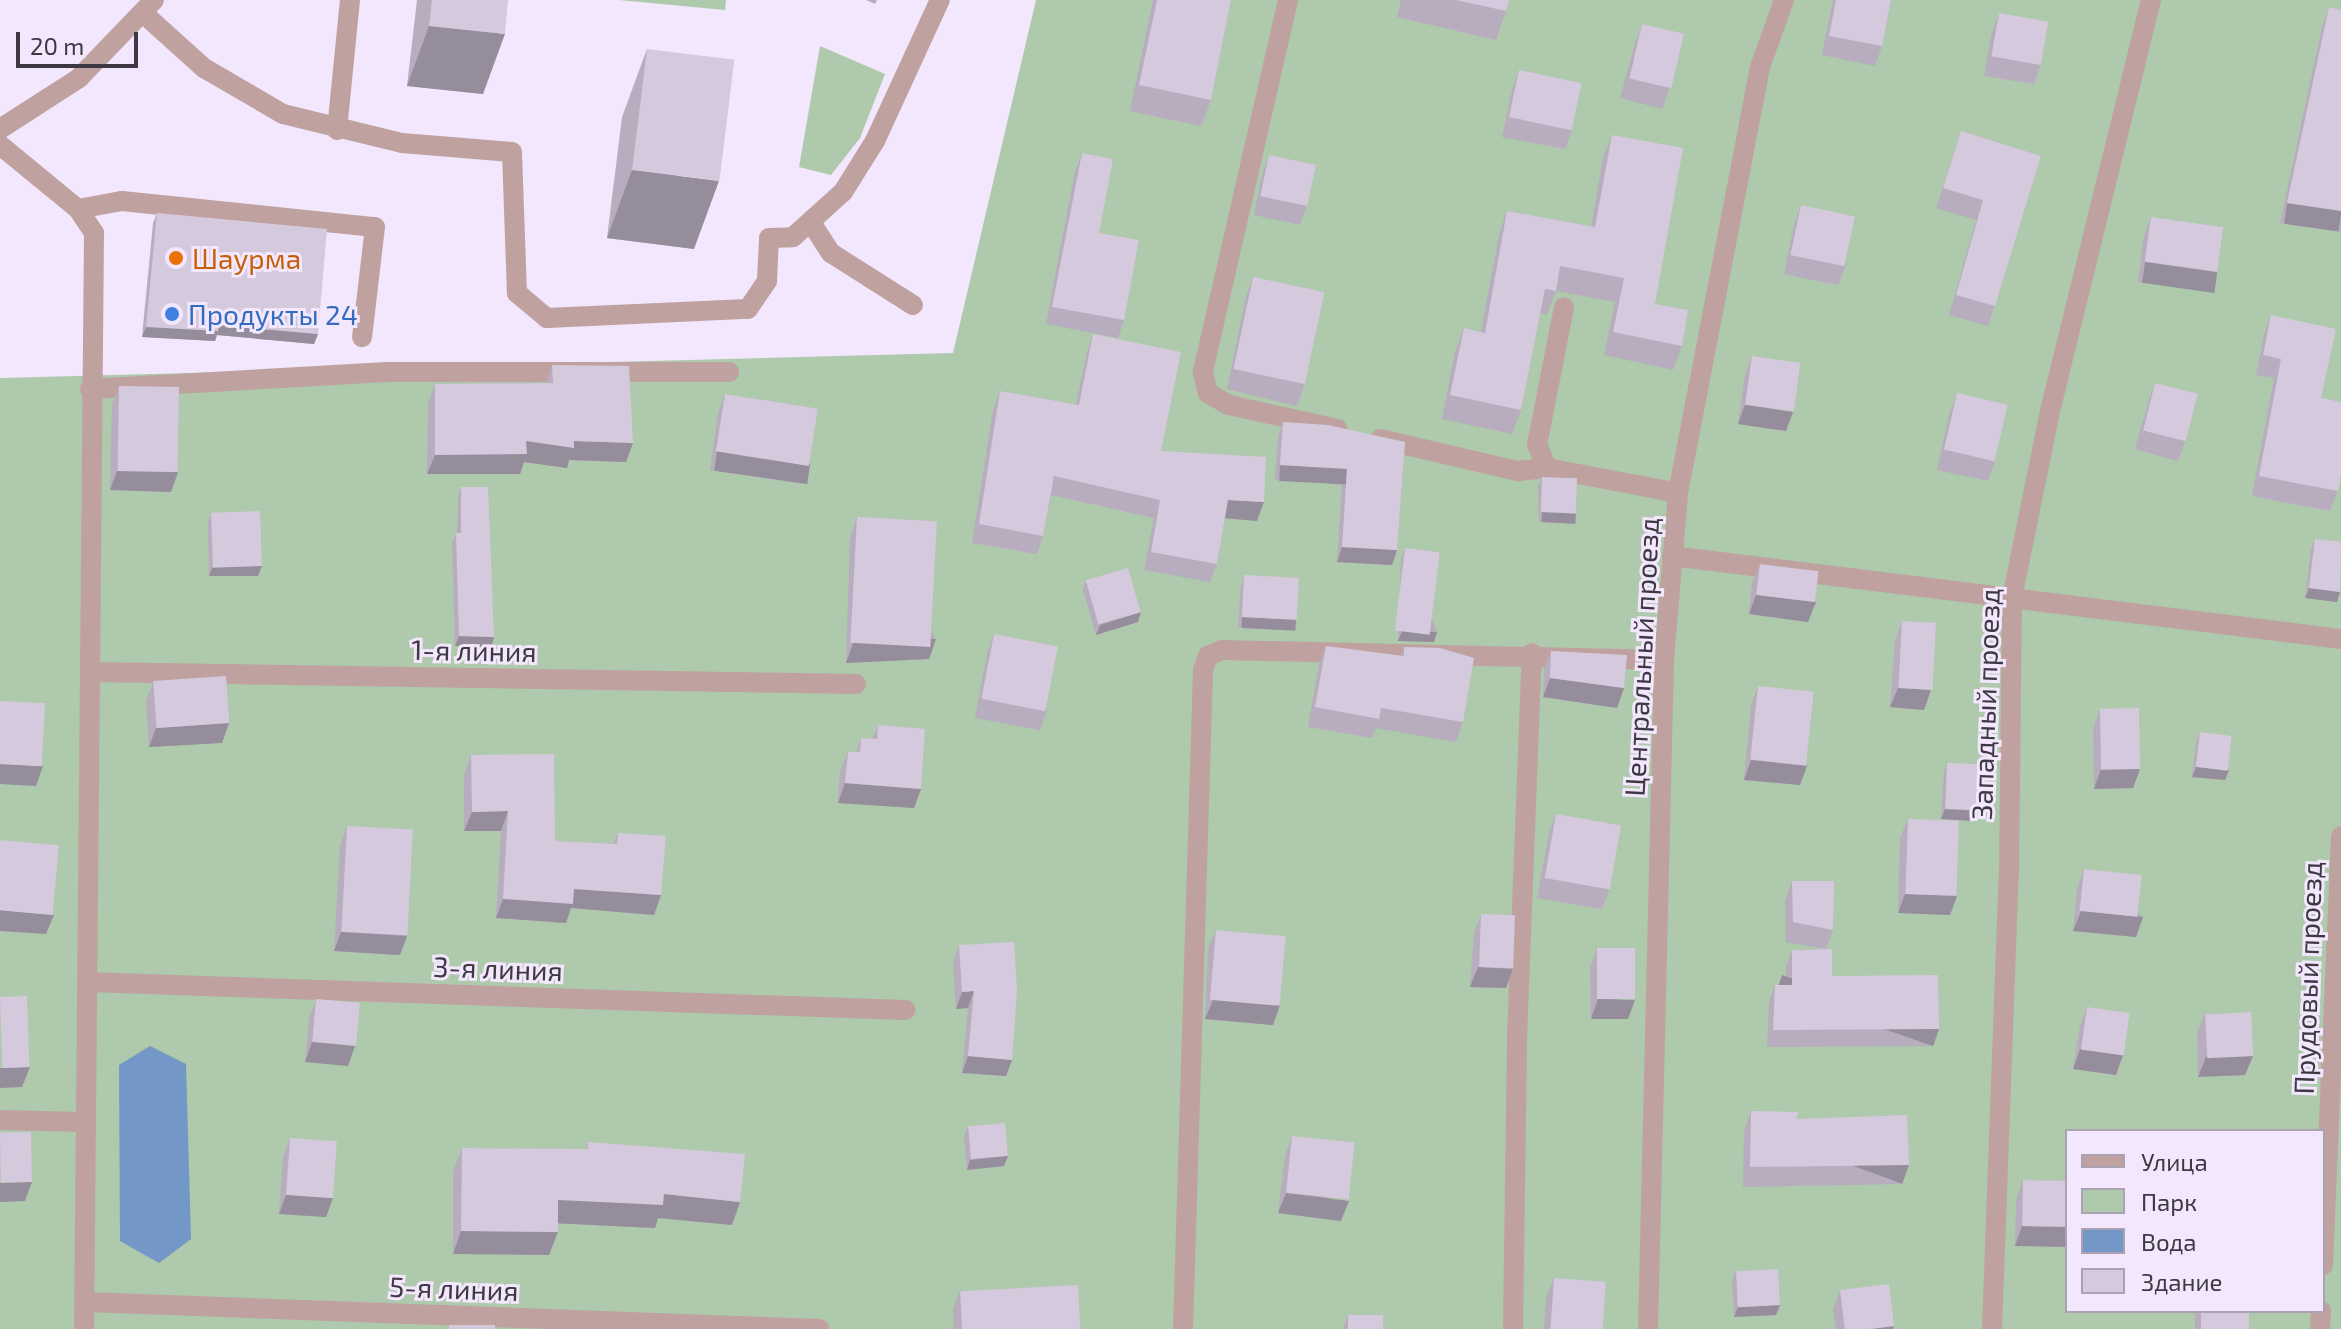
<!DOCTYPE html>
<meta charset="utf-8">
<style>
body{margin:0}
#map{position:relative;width:2341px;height:1329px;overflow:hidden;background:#f3e7fd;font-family:"Exo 2",sans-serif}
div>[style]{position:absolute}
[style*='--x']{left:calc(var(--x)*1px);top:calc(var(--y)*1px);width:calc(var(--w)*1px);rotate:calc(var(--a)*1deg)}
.green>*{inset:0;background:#aec9ab}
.water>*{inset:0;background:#7397c6}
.minor>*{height:20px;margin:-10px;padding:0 10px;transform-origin:10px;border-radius:10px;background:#bfa1a0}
.wall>*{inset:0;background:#b7adbf;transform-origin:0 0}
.shaded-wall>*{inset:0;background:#958d9b;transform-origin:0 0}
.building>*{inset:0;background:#d5c9de;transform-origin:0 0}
.dots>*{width:22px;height:22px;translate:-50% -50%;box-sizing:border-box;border:4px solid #f3e7fd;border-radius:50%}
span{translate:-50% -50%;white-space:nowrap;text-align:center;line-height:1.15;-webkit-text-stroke:6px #f3e7fd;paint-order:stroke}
.food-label{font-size:28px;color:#c56008}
.left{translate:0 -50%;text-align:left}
.shop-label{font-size:28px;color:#366cbe}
.street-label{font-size:28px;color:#3d3841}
.legend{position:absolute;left:2065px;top:1129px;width:260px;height:184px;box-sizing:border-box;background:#f3e7fd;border:2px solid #aaa1b2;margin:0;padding:10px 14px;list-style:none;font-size:24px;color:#3d3841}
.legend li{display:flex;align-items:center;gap:16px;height:40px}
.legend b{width:40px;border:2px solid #aaa1b2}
.scale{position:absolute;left:16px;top:32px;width:122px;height:36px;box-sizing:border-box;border:4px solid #3d3841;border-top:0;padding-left:10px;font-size:24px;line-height:28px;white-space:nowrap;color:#3d3841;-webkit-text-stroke:6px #f3e7fd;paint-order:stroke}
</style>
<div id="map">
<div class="green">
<div style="clip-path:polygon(619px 0,726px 0,725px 10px)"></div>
<div style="clip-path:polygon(evenodd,1036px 0,2341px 0,2341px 1329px,0 1329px,0 378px,953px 353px,1036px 0,2067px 1131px,2323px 1131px,2323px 1311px,2067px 1311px,2067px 1131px)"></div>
<div style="clip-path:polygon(820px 46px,885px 74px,860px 138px,831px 175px,799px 167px)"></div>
</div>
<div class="water">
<div style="clip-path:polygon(150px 1046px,186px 1064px,191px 1239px,159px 1263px,120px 1241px,119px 1065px)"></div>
</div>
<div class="minor">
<div style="--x:1288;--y:0;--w:382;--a:102.9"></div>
<div style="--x:1203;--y:372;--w:22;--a:77"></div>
<div style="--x:1208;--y:393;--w:24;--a:30"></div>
<div style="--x:1229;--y:405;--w:111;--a:12.5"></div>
<div style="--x:144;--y:14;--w:81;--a:42"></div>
<div style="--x:204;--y:68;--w:91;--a:30.2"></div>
<div style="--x:283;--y:114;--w:122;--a:13.7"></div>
<div style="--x:402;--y:143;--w:110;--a:4.7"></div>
<div style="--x:512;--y:152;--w:141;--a:88"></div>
<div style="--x:517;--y:293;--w:39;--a:40"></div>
<div style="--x:547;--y:318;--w:201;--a:-2.6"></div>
<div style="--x:748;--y:309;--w:34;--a:-56"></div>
<div style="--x:767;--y:281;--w:43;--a:-87.3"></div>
<div style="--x:769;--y:238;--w:24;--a:-2"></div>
<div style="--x:793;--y:237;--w:67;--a:-42"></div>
<div style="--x:843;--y:192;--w:60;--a:-57.9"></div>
<div style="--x:875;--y:141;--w:155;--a:-65.3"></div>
<div style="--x:0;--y:129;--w:94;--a:-32.8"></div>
<div style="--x:79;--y:78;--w:108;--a:-46.1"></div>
<div style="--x:337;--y:130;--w:131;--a:-84.3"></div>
<div style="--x:0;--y:145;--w:101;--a:39.4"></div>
<div style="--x:78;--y:209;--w:29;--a:56"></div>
<div style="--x:94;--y:233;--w:1096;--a:90.52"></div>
<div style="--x:78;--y:209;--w:45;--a:-10.3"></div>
<div style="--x:122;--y:201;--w:254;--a:5.9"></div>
<div style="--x:375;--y:227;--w:111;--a:96.7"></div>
<div style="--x:812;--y:224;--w:35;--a:57"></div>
<div style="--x:831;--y:253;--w:97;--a:32.4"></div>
<div style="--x:90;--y:389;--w:297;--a:-3.3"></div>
<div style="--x:387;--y:372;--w:342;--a:0"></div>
<div style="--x:1380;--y:439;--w:142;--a:13.1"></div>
<div style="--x:1518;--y:471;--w:29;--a:-6"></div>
<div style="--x:1547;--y:468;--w:133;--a:10.8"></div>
<div style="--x:1547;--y:468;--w:25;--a:-113"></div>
<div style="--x:1537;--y:445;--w:140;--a:-78.9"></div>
<div style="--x:1672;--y:556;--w:674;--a:7.07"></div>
<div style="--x:91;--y:672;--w:765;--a:0.9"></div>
<div style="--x:87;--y:982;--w:819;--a:1.96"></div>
<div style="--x:0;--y:1120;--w:84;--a:1.4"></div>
<div style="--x:2323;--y:1265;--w:429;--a:-87.6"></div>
<div style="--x:86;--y:1302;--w:734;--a:2.11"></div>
<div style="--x:1183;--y:1329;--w:659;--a:-88.26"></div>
<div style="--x:1203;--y:670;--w:15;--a:-70"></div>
<div style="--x:1208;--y:656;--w:15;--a:-23"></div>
<div style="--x:1222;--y:650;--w:442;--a:1.3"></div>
<div style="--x:1513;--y:1329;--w:291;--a:-89.2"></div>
<div style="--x:1517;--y:1038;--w:385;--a:-87.8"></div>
<div style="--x:1648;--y:1329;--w:669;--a:-88.63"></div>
<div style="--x:1664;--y:660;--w:168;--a:-85.2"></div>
<div style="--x:1678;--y:493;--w:434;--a:-79.1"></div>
<div style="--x:1760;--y:67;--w:71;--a:-70.3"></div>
<div style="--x:1992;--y:1329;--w:455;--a:-87.9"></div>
<div style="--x:2009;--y:874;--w:276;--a:-89.4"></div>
<div style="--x:2012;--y:598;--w:195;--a:-78.5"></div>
<div style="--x:2051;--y:407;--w:419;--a:-76.2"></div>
<div style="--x:2320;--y:1329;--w:18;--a:-87"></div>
</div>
<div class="wall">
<div style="clip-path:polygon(417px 0,508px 0,483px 94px,407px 86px)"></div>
<div style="clip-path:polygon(866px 0,877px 0,875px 4px)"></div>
<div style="clip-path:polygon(1153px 0,1231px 0,1211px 100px,1201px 126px,1130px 111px)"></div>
<div style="clip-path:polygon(1401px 0,1509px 0,1506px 11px,1496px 40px,1397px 17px)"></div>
<div style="clip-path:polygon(1833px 0,1891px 0,1882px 46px,1875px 66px,1822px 55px)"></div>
<div style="clip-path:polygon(2329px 7px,2341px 10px,2341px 232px,2280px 223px,2322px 27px)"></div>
<div style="clip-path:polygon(1999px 13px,2041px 64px,2034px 84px,1984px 76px,1992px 32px)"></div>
<div style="clip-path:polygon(1642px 24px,1669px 89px,1662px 109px,1620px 98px,1635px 43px)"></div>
<div style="clip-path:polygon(647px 49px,694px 249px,607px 238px,622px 117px)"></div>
<div style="clip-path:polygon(1519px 70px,1572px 130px,1565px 149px,1502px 137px,1512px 90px)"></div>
<div style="clip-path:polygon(1961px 131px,2041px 156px,1988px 326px,1949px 315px,1976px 220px,1936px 208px)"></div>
<div style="clip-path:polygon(1612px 135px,1655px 304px,1682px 346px,1673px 370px,1604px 355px,1615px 302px,1556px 291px,1547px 315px,1540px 313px,1521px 410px,1512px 434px,1442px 419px,1455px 352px,1464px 328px,1481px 332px,1499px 235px,1507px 211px,1591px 227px,1603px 158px)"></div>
<div style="clip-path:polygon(1082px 153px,1099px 233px,1124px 320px,1118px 338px,1046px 324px,1075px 171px)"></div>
<div style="clip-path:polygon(1269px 155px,1307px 205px,1300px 225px,1254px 215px,1262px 175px)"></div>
<div style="clip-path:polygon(1801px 205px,1846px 265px,1838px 285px,1784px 274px,1794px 225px)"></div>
<div style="clip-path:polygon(157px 213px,318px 334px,314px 344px,217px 335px,215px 341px,142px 337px,153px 223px)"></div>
<div style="clip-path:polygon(2151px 217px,2217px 272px,2210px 292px,2138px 282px,2144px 236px)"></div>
<div style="clip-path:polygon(1253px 277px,1304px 386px,1297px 406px,1227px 389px,1246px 297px)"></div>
<div style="clip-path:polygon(2271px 315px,2321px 398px,2338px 491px,2330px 511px,2252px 496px,2274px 378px,2256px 375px,2264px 335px)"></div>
<div style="clip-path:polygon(1093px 334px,1161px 451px,1257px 521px,1225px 518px,1217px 564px,1210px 582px,1144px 570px,1154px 518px,1051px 495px,1043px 536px,1037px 554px,972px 543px,993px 410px,1000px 391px,1076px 405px,1087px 352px)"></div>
<div style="clip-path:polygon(1752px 356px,1786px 431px,1738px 424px,1745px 375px)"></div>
<div style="clip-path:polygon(552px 365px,633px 443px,626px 462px,569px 460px,567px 468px,524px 462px,520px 474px,427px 474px,428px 404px,435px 384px,546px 383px)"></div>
<div style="clip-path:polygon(2155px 383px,2185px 442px,2178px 461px,2135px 449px,2148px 403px)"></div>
<div style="clip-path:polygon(119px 386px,178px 472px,171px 492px,110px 490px,112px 405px)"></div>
<div style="clip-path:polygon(1957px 393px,1995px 462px,1988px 481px,1937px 470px,1950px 412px)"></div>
<div style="clip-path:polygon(725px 394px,810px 464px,803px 484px,710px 470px,718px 413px)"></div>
<div style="clip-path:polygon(1283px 422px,1405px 442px,1397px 550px,1392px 565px,1337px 562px,1342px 484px,1275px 480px,1278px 436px)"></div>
<div style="clip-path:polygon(1542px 477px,1573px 524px,1539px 522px,1538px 487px)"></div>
<div style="clip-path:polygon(461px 487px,494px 637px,491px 647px,455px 646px,452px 543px,456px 533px,457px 533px,458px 497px)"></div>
<div style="clip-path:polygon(211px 513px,262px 566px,258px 576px,209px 576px,208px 523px)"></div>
<div style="clip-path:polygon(857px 517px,936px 639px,929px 659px,846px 663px,850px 537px)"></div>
<div style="clip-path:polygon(2315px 539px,2337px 602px,2305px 598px,2311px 549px)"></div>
<div style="clip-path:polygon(1405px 548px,1437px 632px,1434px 642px,1398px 641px,1401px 558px)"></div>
<div style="clip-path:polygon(1760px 564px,1808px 622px,1749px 614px,1752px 583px)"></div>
<div style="clip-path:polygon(1244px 575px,1296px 620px,1293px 630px,1238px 627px,1241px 585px)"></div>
<div style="clip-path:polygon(1086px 580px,1138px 622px,1096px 635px,1083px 590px)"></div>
<div style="clip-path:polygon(1902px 621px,1924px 710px,1890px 707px,1895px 641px)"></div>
<div style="clip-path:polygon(994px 634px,1047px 710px,1040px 730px,975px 718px,987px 654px)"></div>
<div style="clip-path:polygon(1326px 646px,1401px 656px,1404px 647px,1463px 722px,1456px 742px,1376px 728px,1372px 738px,1308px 727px,1319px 665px)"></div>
<div style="clip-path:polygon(1551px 651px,1624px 688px,1617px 708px,1543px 697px,1544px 670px)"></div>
<div style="clip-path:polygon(153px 682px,229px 723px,222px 743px,149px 747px,146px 701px)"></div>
<div style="clip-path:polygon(1758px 686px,1807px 766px,1800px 785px,1744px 780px,1751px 706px)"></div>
<div style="clip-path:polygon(2100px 709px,2140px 769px,2133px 788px,2094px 789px,2093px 729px)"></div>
<div style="clip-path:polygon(878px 725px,921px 789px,914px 808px,838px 803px,840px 771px,848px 752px,856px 752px,861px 738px,873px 738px)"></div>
<div style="clip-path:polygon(2200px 732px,2229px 770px,2225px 780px,2192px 777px,2196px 742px)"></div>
<div style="clip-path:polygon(471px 755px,555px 841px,613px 844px,618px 833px,661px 895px,654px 915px,571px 908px,566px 923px,496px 918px,501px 831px,464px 831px,464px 775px)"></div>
<div style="clip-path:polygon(1947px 763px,1974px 821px,1941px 819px,1944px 773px)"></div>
<div style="clip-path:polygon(1556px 814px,1609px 890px,1602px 909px,1537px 898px,1549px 833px)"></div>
<div style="clip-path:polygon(1908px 819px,1957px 896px,1950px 915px,1898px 913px,1900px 838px)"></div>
<div style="clip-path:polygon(347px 826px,407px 936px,400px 955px,334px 951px,340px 846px)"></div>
<div style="clip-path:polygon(2084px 869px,2143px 917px,2136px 937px,2073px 931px,2077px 889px)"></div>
<div style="clip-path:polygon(1792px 881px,1833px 930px,1826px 949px,1832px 976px,1933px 1046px,1767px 1047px,1769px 1002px,1775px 985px,1786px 985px,1786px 966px,1792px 950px,1826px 949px,1786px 942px,1785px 901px)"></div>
<div style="clip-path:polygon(1481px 914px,1513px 969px,1506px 988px,1470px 987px,1474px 933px)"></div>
<div style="clip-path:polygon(1216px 930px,1280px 1005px,1273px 1025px,1205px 1019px,1208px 949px)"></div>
<div style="clip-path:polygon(959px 945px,1012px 1060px,1006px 1076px,962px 1073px,968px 1008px,956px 1009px,953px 962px)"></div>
<div style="clip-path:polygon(1597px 948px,1628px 1019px,1591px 1019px,1590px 968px)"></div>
<div style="clip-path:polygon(316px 999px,348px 1066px,305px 1062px,309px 1019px)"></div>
<div style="clip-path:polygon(2087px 1007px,2123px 1055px,2116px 1075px,2073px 1069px,2080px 1026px)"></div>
<div style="clip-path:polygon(2205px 1013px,2253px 1056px,2245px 1075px,2198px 1077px,2197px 1033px)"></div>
<div style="clip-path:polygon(1751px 1111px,1797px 1119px,1902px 1184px,1743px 1187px,1744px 1131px)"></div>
<div style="clip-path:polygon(968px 1126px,1008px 1156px,1004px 1166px,967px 1170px,964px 1136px)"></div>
<div style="clip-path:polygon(1292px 1136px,1341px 1221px,1278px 1213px,1285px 1156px)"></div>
<div style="clip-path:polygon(290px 1138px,333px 1198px,326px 1217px,279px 1214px,283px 1157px)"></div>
<div style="clip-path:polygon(588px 1142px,740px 1202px,732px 1225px,658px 1218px,655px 1228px,558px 1223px,549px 1255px,453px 1254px,453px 1171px,462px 1148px,586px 1149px)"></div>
<div style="clip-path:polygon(2023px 1180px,2067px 1181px,2067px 1247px,2015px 1246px,2016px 1200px)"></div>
<div style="clip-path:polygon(1736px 1271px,1780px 1305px,1776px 1315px,1734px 1317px,1732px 1281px)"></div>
<div style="clip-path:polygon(1554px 1278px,1602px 1329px,1544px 1329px,1546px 1298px)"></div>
<div style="clip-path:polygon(960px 1290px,1080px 1329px,954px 1329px,953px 1309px)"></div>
<div style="clip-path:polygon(1840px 1290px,1894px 1326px,1893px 1329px,1836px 1329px,1833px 1310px)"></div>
<div style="left:2195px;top:1311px;width:54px;height:18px"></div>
<div style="clip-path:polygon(1348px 1315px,1383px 1329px,1344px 1329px,1344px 1325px)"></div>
</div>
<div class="shaded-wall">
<div style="clip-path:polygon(429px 26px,505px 34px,483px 94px,407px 86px)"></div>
<div style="clip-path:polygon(632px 170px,719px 181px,694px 249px,607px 238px)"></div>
<div style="left:2287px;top:203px;width:55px;height:21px;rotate:8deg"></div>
<div style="left:2145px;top:262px;width:73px;height:21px;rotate:8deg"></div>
<div style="clip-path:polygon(219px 325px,318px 334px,314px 344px,217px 335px,215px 341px,142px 337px,146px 327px)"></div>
<div style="clip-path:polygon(1745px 405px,1793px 412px,1786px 431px,1738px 424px)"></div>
<div style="clip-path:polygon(526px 441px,574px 441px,633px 443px,626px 462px,569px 460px,567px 468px,524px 462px,520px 474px,427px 474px,435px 455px)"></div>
<div style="left:717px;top:451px;width:94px;height:20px;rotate:8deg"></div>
<div style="left:1280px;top:465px;width:67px;height:16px;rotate:3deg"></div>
<div style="clip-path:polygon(117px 471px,178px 472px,171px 492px,110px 490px)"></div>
<div style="clip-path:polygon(1228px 500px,1264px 502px,1257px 521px,1222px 518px)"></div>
<div style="left:1542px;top:512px;width:34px;height:10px;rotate:3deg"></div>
<div style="clip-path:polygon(1342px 547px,1397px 550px,1392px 565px,1337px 562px)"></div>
<div style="clip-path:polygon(213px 566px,262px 566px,258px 576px,209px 576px)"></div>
<div style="clip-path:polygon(2309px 588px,2340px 592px,2337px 602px,2305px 598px)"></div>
<div style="clip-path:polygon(1756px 595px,1816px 602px,1808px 622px,1749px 614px)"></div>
<div style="clip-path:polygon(1141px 612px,1138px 622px,1096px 635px,1100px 625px)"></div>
<div style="left:1242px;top:617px;width:54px;height:11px;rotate:3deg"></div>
<div style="clip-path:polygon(1402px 631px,1437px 632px,1434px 642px,1398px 641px)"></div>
<div style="clip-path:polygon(459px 636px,494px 637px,491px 647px,455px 646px)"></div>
<div style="clip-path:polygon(936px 639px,929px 659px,846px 663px,853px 643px)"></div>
<div style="clip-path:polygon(1550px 678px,1624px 688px,1617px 708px,1543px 697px)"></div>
<div style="clip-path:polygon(1898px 688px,1931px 690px,1924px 710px,1890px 707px)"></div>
<div style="clip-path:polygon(229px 723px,222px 743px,149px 747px,156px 728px)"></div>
<div style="clip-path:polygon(1751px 760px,1807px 766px,1800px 785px,1744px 780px)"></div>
<div style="clip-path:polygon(0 764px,43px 766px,36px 786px,0 784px)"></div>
<div style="clip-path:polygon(2196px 767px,2229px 770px,2225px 780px,2192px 777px)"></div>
<div style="clip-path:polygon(2101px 769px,2140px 769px,2133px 788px,2094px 789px)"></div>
<div style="clip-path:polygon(845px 783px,921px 789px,914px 808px,838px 803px)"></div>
<div style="clip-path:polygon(1945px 809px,1978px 811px,1974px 821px,1941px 819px)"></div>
<div style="clip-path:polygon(508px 811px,501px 831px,464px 831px,472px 812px)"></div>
<div style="clip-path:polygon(574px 889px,661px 895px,654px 915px,571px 908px,566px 923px,496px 918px,503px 899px)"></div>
<div style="clip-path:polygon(1905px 894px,1957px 896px,1950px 915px,1898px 913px)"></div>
<div style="clip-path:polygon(0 910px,54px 915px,46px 934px,0 931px)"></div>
<div style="clip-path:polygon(2081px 911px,2143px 917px,2136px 937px,2073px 931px)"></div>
<div style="clip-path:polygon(341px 932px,407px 936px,400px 955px,334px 951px)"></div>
<div style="clip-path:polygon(1478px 967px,1513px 969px,1506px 988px,1470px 987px)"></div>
<div style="clip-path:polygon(974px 991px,968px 1008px,956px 1009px,962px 992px)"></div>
<div style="clip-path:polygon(1598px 999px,1635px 1000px,1628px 1019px,1591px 1019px)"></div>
<div style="clip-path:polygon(1213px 1000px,1280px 1005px,1273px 1025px,1205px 1019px)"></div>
<div style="left:1939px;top:1029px;width:18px;height:166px;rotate:109deg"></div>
<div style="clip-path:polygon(312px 1042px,355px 1046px,348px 1066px,305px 1062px)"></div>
<div style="clip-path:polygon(2080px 1049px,2123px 1055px,2116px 1075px,2073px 1069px)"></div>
<div style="clip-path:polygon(968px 1056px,1012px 1060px,1006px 1076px,962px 1073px)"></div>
<div style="clip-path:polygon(2253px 1056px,2245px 1075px,2198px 1077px,2206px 1057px)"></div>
<div style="clip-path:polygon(30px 1067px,22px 1087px,0 1088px,0 1068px)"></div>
<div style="clip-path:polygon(1008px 1156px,1004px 1166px,967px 1170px,970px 1160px)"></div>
<div style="left:1909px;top:1165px;width:20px;height:159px;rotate:110deg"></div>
<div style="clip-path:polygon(32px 1182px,25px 1201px,0 1202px,0 1183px)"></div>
<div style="clip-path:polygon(1286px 1193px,1349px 1201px,1341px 1221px,1278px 1213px)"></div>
<div style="clip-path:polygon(664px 1194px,740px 1202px,732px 1225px,658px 1218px,655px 1228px,550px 1223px,558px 1200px)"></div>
<div style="clip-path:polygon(286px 1195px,333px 1198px,326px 1217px,279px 1214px)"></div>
<div style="clip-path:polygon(2022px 1226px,2067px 1227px,2067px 1247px,2015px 1246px)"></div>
<div style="clip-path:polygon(461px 1231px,558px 1232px,549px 1255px,453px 1254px)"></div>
<div style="clip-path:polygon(1780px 1305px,1776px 1315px,1734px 1317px,1738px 1307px)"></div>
<div style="clip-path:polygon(1894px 1326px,1893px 1329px,1871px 1329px)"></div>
</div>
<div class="building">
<div style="clip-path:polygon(432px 0,508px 0,505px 34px,429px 26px)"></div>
<div style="clip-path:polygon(1157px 0,1231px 0,1211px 100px,1139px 85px)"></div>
<div style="clip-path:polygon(1456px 0,1509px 0,1506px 11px)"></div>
<div style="clip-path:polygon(1836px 0,1891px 0,1882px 46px,1829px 36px)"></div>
<div style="clip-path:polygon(2329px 7px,2341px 10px,2341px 211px,2287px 203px)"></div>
<div style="left:1999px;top:13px;width:50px;height:44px;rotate:10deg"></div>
<div style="left:1642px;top:24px;width:43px;height:56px;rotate:13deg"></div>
<div style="left:647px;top:49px;width:88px;height:122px;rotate:7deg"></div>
<div style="left:1519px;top:70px;width:64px;height:48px;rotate:12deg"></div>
<div style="clip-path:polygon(1961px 131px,2041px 156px,1995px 306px,1956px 295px,1983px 200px,1943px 188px)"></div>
<div style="clip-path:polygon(1612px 135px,1683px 148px,1655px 304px,1688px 310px,1682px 346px,1613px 332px,1624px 278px,1560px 266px,1556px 291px,1545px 289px,1521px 410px,1450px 395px,1464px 328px,1485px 333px,1507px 211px,1595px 227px)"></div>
<div style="clip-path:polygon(1082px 153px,1113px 159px,1099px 233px,1139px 240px,1124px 320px,1052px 307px)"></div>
<div style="left:1269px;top:155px;width:48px;height:42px;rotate:12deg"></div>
<div style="left:1801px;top:205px;width:55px;height:51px;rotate:12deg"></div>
<div style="clip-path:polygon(157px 213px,327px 229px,318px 334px,219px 325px,218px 331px,146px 327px)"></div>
<div style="left:2151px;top:217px;width:73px;height:45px;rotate:8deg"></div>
<div style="left:1253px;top:277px;width:73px;height:94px;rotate:12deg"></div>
<div style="clip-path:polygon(2271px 315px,2336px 329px,2321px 398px,2341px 402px,2341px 474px,2338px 491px,2259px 476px,2281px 359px,2263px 355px)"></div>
<div style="clip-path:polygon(1093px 334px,1181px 352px,1161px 451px,1266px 457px,1264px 502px,1228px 500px,1217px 564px,1151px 552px,1160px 500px,1054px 476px,1043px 536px,979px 524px,1000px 391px,1079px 405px)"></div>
<div style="left:1752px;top:356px;width:49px;height:49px;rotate:8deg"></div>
<div style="clip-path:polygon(552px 365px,629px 366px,633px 443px,574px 441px,574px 448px,526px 441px,527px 454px,435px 455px,435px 384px,553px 383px)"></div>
<div style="left:2155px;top:383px;width:44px;height:49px;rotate:14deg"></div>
<div style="left:119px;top:386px;width:60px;height:85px;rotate:1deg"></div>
<div style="left:1957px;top:393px;width:52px;height:58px;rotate:13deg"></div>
<div style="left:725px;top:394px;width:94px;height:58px;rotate:9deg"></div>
<div style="clip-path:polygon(1283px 422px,1328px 425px,1405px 442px,1397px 550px,1342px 547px,1347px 469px,1280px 465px)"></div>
<div style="left:1542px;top:477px;width:35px;height:35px;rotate:2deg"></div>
<div style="clip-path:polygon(461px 487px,488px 487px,494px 637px,459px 636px,456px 533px,461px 533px)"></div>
<div style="left:260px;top:511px;width:55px;height:49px;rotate:88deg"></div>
<div style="left:857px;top:517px;width:80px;height:126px;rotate:3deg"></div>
<div style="clip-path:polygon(2315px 539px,2341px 542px,2340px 592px,2309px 588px)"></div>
<div style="left:1405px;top:548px;width:35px;height:83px;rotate:7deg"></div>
<div style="left:1760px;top:564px;width:59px;height:31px;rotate:7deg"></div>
<div style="left:1128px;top:568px;width:46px;height:44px;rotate:74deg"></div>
<div style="left:1244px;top:575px;width:55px;height:42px;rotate:3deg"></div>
<div style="left:1902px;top:621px;width:34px;height:67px;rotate:3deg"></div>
<div style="left:994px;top:634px;width:65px;height:66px;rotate:11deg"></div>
<div style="clip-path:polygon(1326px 646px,1404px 656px,1404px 647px,1440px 648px,1474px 658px,1463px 722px,1381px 708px,1379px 719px,1315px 707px)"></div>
<div style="clip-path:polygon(1551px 651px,1627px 655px,1624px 688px,1550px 678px)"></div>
<div style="left:226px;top:676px;width:47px;height:73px;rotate:86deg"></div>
<div style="left:1758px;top:686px;width:56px;height:74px;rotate:6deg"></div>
<div style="left:0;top:701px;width:45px;height:63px;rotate:3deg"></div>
<div style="left:2139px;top:708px;width:61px;height:39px;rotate:89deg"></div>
<div style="clip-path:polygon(878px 725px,925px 729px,921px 789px,845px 783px,848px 752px,860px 752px,861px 738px,877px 739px)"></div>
<div style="left:2200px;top:732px;width:32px;height:35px;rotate:7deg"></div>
<div style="clip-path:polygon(554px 754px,555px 841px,617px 844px,618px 833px,666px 836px,661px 895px,574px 889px,573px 904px,503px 899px,508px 811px,472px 812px,471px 755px)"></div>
<div style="left:1947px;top:763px;width:33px;height:46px;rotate:2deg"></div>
<div style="left:1556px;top:814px;width:66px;height:65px;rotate:10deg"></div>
<div style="left:1908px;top:819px;width:51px;height:75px;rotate:2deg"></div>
<div style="left:347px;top:826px;width:66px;height:106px;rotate:3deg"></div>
<div style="left:0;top:840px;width:59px;height:70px;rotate:5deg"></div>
<div style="left:2084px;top:869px;width:58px;height:42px;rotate:6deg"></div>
<div style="clip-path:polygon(1792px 881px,1834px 881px,1833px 930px,1793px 922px)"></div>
<div style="left:1481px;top:914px;width:34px;height:53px;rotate:2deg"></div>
<div style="left:1216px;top:930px;width:70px;height:70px;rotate:5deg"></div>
<div style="clip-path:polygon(1014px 942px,1017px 991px,1012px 1060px,968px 1056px,974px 991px,962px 992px,959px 945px)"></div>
<div style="left:1597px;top:948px;width:38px;height:51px"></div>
<div style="clip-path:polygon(1832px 949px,1832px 976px,1938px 975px,1939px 1029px,1773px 1030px,1775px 985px,1792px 985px,1792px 950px)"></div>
<div style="left:27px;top:996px;width:71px;height:27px;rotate:88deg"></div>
<div style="left:316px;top:999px;width:44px;height:43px;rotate:5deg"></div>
<div style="left:2087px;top:1007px;width:43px;height:43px;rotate:8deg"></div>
<div style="left:2251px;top:1012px;width:44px;height:46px;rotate:87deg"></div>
<div style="clip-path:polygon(1751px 1111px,1798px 1112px,1797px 1119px,1907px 1115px,1909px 1165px,1750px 1167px)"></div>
<div style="left:1005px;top:1123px;width:33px;height:37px;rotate:85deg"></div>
<div style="left:31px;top:1132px;width:50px;height:31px;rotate:89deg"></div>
<div style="left:1292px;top:1136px;width:63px;height:57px;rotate:6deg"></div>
<div style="left:290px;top:1138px;width:47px;height:57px;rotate:4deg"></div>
<div style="clip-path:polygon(588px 1142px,745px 1154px,740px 1202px,664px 1194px,663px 1205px,558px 1200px,558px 1232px,461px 1231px,462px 1148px,588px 1149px)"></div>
<div style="left:2023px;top:1180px;width:44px;height:46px;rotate:1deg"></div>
<div style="left:1778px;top:1269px;width:36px;height:42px;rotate:87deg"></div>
<div style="left:1554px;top:1278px;width:52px;height:51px;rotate:4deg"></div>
<div style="clip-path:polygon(1889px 1284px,1894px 1326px,1871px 1329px,1845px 1329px,1840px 1290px)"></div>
<div style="left:1078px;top:1285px;width:44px;height:118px;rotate:87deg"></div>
<div style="left:2201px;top:1311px;width:48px;height:18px"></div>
<div style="left:1348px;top:1315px;width:35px;height:14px"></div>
<div style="left:449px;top:1325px;width:46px;height:4px"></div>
</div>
<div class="dots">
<div style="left:176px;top:258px;background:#e8710a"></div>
<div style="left:172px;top:314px;background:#3f7fe0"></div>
</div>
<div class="food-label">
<span class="left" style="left:192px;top:258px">Шаурма</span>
</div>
<div class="shop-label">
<span class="left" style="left:188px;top:314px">Продукты 24</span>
</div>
<div class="street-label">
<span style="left:474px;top:650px;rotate:1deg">1-я линия</span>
<span style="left:1641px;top:657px;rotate:-87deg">Центральный проезд</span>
<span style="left:1985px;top:704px;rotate:-88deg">Западный проезд</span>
<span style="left:498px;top:968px;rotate:2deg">3-я линия</span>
<span style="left:2307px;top:978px;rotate:-88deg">Прудовый проезд</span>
<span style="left:454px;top:1288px;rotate:2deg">5-я линия</span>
</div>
<ul class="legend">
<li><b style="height:10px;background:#bfa1a0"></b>Улица</li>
<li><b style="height:22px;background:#aec9ab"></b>Парк</li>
<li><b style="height:22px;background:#7397c6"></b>Вода</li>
<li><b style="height:22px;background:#d5c9de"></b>Здание</li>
</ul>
<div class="scale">20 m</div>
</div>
